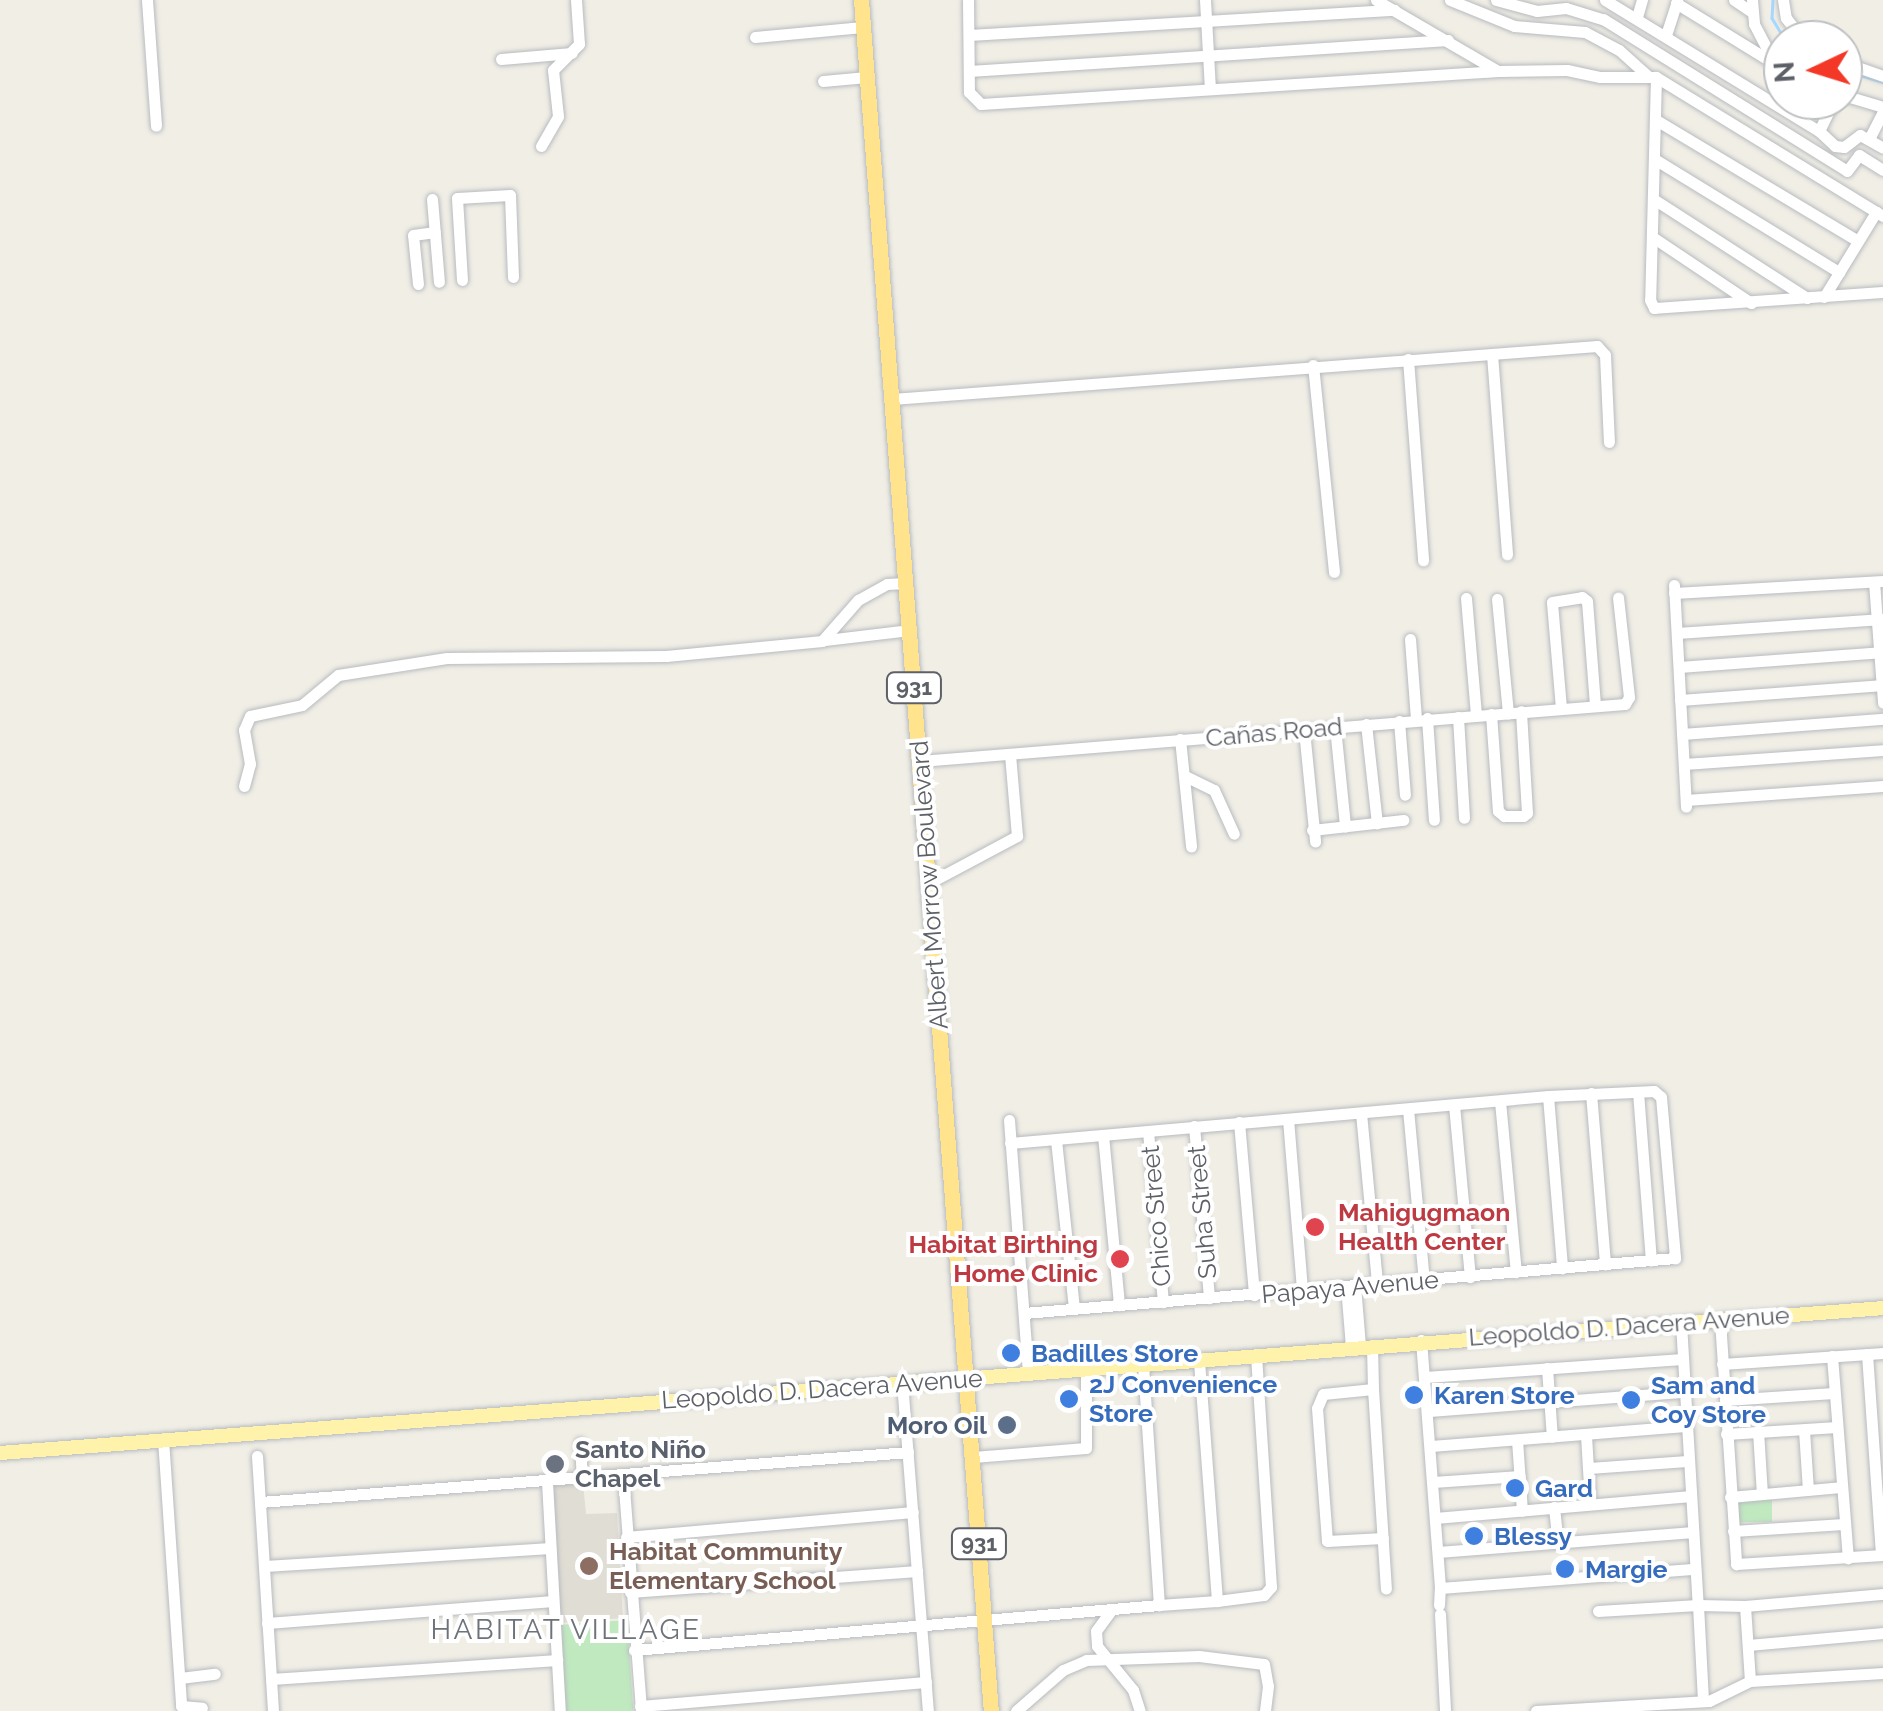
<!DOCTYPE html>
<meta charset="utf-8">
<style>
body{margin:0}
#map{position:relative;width:1883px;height:1711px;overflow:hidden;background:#f0eee5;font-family:Raleway,sans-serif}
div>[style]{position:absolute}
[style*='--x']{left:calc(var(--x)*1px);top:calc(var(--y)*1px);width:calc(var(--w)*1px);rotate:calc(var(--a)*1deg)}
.education>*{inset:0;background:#e0ddd4}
.green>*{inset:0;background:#c0e9c0;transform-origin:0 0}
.stream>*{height:2.5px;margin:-1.25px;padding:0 1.25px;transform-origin:1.25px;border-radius:1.25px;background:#a6d8ff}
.roads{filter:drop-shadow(0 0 2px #b8bbc0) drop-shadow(0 0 2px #b8bbc0)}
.minor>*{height:11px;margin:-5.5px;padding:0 5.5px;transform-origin:5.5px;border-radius:5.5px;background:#fff}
.major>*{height:14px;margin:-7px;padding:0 7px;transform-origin:7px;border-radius:7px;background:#fff2ab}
.highway>*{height:15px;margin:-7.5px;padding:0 7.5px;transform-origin:7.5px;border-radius:7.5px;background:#ffe38d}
.dots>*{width:28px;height:28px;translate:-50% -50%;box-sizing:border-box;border:5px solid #fff;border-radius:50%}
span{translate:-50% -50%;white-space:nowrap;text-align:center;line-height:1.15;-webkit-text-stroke:8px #fff;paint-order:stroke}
.shield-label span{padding:2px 8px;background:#fff;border:2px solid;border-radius:8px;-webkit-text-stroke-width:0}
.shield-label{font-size:22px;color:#5d6167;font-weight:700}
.street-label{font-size:25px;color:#5d6167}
.health-label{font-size:25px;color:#be3a42;font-weight:700}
.left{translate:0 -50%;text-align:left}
.right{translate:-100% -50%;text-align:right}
.shop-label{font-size:25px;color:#366cbe;font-weight:700}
.service-label{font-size:25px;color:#4e5e75;font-weight:700}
.worship-label{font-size:25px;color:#5b616d;font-weight:700}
.education-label{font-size:25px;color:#785e54;font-weight:700}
.neighbourhood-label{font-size:28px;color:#6e7379;letter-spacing:2.5px}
.north{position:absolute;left:1763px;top:20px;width:100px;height:100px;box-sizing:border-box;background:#fff;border:2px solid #bec0c2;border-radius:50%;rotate:266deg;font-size:28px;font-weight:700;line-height:40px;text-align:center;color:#5d6167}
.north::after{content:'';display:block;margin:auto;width:35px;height:45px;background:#f43827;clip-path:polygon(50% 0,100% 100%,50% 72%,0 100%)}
</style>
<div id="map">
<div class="education">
<div style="clip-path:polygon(583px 1483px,586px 1514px,617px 1513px,623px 1618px,561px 1623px,552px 1486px)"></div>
</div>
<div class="green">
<div style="left:1772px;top:1496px;width:26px;height:38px;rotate:90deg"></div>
<div style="left:627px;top:1620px;width:91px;height:67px;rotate:86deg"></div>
</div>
<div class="stream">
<div style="--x:1773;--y:0;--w:18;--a:93"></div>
<div style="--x:1772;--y:18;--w:26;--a:59"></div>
<div style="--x:1843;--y:70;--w:42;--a:16.7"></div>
</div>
<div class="roads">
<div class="minor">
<div style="--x:147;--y:0;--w:126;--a:85.9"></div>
<div style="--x:968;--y:0;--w:92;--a:89.4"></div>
<div style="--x:969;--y:92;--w:17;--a:45"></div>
<div style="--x:981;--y:104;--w:518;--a:-3.65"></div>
<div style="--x:1498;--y:71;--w:69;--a:-0.8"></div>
<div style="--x:1567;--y:70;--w:34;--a:12"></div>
<div style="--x:1600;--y:77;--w:56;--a:0"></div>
<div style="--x:1656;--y:77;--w:266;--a:31.5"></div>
<div style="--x:1205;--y:0;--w:89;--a:86.8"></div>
<div style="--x:1376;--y:0;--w:141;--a:30.2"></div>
<div style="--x:1450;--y:0;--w:69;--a:22.1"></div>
<div style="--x:1514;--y:26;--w:71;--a:4.8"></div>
<div style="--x:1585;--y:32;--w:38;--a:28"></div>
<div style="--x:1619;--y:50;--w:40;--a:42"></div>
<div style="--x:1496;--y:0;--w:42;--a:15"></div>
<div style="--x:1537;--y:11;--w:29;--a:-6"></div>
<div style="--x:1566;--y:8;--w:39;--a:17"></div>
<div style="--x:1603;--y:19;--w:287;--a:31.9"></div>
<div style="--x:1847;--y:171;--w:20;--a:-53"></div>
<div style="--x:1859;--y:155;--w:28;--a:32"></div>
<div style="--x:1605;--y:0;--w:251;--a:31.5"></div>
<div style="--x:1819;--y:131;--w:22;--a:43"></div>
<div style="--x:1835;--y:146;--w:9;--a:6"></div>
<div style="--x:1844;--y:147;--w:20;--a:-37"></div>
<div style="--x:1860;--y:135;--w:26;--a:29"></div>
<div style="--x:1734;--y:0;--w:22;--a:34"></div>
<div style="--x:1752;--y:0;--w:24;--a:85"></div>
<div style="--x:1754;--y:24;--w:45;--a:62.3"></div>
<div style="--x:1775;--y:64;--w:9;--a:27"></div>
<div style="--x:1783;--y:0;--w:18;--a:81"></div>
<div style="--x:1786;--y:18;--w:28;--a:52"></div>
<div style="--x:1676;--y:3;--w:116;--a:31.6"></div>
<div style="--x:1637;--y:17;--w:18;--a:-74"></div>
<div style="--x:969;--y:35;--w:426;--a:-3.4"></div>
<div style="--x:1666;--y:35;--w:36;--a:-72"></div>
<div style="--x:755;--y:37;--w:108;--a:-5.3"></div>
<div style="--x:501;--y:59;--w:71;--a:-4.8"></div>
<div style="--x:1843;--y:62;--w:42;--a:19.3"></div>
<div style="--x:969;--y:71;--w:480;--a:-3.7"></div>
<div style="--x:1656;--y:77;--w:223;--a:91.5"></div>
<div style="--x:1650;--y:300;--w:9;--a:63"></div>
<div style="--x:1654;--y:308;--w:230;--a:-4"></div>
<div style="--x:823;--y:81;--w:44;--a:-5.2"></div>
<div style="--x:1843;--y:95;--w:42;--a:16.7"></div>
<div style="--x:1656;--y:120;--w:235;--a:30.9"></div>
<div style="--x:1819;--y:131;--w:34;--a:-64"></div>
<div style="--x:1869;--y:139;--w:30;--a:-63"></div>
<div style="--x:541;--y:146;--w:34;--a:-60"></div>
<div style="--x:558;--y:116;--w:46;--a:-96.2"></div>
<div style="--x:553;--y:70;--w:37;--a:-45"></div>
<div style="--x:579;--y:44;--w:44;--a:-93.9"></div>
<div style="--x:1656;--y:160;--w:215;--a:31.5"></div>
<div style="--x:432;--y:199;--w:83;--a:85.2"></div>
<div style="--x:1655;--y:200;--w:181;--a:32.8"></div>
<div style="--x:1654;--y:238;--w:117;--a:33.8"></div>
<div style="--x:462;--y:280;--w:82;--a:-93.5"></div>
<div style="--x:457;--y:198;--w:53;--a:-3.2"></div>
<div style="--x:510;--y:195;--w:82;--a:87.9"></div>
<div style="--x:418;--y:284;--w:49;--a:-95.8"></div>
<div style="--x:413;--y:235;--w:22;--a:-8"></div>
<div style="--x:1824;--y:297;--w:100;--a:-58.5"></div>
<div style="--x:1492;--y:354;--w:201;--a:85.7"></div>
<div style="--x:1408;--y:359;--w:202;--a:85.7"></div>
<div style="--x:1313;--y:365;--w:208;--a:84.2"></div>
<div style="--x:892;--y:399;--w:707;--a:-4.3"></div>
<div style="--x:1597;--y:346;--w:12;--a:48"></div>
<div style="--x:1605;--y:355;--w:87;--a:87.4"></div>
<div style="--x:1874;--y:582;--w:121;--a:85.7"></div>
<div style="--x:1674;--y:585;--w:222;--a:86.9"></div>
<div style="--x:1674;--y:593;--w:209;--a:-3.3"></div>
<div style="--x:1466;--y:598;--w:117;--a:85.1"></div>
<div style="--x:1497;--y:599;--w:115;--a:84.5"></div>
<div style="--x:1677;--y:633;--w:206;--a:-3.9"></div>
<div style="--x:1410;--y:639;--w:80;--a:85.7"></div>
<div style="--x:826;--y:640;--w:85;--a:-6.8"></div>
<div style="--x:1679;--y:667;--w:205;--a:-4.2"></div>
<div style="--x:1680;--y:700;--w:204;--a:-4.2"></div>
<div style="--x:1561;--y:708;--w:106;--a:-94.9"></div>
<div style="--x:1552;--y:602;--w:30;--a:-9"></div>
<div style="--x:1582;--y:597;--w:6;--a:39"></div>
<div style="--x:1587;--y:601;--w:105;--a:85.6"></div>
<div style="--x:1491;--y:714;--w:97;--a:85.9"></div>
<div style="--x:1498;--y:811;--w:8;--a:40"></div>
<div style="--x:1504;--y:816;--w:19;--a:0"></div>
<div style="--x:1523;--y:816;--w:5;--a:-37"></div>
<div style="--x:1527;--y:813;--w:102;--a:-93.4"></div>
<div style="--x:1458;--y:717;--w:101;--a:86.6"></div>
<div style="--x:1427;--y:718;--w:102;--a:86.1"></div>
<div style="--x:1399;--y:721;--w:74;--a:85.4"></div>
<div style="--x:1366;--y:724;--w:100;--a:83.7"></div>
<div style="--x:1335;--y:727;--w:100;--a:84.2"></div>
<div style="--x:1304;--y:730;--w:112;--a:84.3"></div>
<div style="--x:1682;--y:734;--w:202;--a:-4.3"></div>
<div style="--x:1180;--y:739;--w:108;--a:84.1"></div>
<div style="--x:920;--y:761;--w:707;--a:-4.62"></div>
<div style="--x:1625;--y:704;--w:8;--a:-60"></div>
<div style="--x:1629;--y:697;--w:100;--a:-96.3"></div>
<div style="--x:1684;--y:764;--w:199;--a:-4"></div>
<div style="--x:1185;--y:776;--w:32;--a:26"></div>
<div style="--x:1214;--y:790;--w:48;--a:65.6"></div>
<div style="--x:244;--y:786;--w:23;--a:-75"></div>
<div style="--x:250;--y:764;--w:35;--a:-100"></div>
<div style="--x:244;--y:730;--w:15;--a:-67"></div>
<div style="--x:250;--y:716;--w:53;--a:-11.9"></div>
<div style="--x:302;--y:705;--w:47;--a:-39.8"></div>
<div style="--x:338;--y:675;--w:110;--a:-8.9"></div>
<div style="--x:447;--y:658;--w:219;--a:-0.5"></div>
<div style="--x:666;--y:656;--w:157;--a:-5.5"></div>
<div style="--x:822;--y:641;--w:55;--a:-48.7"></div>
<div style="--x:858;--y:600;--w:33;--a:-29"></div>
<div style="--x:887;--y:584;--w:19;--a:-3"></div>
<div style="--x:1686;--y:800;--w:197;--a:-4.1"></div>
<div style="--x:1312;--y:830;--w:92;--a:-6.3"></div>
<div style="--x:929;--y:883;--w:100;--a:-28.1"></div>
<div style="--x:1017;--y:836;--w:82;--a:-94.9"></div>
<div style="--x:1638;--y:1092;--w:169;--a:85.6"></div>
<div style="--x:1591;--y:1093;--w:172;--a:85.3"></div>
<div style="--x:1548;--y:1096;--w:173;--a:85.3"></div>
<div style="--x:1500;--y:1101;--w:172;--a:84.7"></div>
<div style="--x:1454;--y:1105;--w:173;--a:84.7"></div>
<div style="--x:1408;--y:1109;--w:172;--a:84.7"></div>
<div style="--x:1361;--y:1113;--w:171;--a:84.6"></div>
<div style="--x:1288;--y:1119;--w:172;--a:85.3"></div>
<div style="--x:1009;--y:1120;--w:255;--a:85.7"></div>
<div style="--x:1239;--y:1122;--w:174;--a:85"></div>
<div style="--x:1194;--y:1126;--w:173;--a:85"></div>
<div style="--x:1148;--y:1131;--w:172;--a:85"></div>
<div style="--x:1103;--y:1135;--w:171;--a:84.6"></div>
<div style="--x:1056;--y:1140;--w:170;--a:83.9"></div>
<div style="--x:1010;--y:1143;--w:540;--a:-4.99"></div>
<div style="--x:1548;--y:1096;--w:106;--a:-2.7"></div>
<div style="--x:1654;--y:1091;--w:9;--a:41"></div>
<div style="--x:1661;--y:1097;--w:162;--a:85"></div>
<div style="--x:1675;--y:1258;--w:653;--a:175.17"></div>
<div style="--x:1355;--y:1285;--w:61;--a:85.3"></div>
<div style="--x:1346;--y:1286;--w:61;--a:85.3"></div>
<div style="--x:1720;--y:1320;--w:245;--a:86.2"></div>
<div style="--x:1736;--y:1564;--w:147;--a:-3.5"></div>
<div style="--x:1681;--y:1323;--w:283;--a:86.6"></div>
<div style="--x:1698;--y:1605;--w:47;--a:1.2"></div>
<div style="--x:1745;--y:1606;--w:139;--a:-5"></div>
<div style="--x:1421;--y:1340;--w:249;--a:85.6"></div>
<div style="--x:1440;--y:1588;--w:256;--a:-4.3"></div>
<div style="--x:1372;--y:1345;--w:44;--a:88.7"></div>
<div style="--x:1373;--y:1389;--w:50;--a:174.3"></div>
<div style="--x:1323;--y:1394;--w:15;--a:113"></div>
<div style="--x:1317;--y:1408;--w:133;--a:85.7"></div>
<div style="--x:1327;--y:1541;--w:56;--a:-3.1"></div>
<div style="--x:1867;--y:1354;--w:201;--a:86"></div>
<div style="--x:1832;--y:1356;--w:203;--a:85.5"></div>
<div style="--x:1199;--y:1361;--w:241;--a:85.7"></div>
<div style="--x:1722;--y:1364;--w:161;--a:-3.9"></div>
<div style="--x:1143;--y:1365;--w:241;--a:86.2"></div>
<div style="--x:1159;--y:1605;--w:58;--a:-3.9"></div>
<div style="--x:1217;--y:1601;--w:47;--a:-7.3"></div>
<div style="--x:1264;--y:1595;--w:11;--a:-49"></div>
<div style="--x:1271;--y:1587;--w:230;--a:-93.7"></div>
<div style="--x:1547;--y:1368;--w:69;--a:85.9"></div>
<div style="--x:1425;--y:1377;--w:258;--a:-4"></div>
<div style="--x:902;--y:1382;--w:330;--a:85.5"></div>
<div style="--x:1373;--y:1389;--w:200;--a:86.3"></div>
<div style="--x:1725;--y:1400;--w:109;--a:-3.7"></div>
<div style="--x:1429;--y:1411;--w:256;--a:-4.3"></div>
<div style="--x:1804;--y:1430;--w:60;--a:86.2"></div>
<div style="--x:1758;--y:1431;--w:63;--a:86.4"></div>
<div style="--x:1726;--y:1434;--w:111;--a:-3.6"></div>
<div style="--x:1586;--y:1435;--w:68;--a:86.6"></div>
<div style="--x:163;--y:1439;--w:268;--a:86.1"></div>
<div style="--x:181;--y:1706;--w:21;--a:5"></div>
<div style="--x:1517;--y:1440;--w:71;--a:86"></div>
<div style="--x:580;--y:1443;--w:35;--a:87"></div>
<div style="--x:1431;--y:1446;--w:255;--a:-4.5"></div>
<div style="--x:257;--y:1456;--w:256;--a:86.4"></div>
<div style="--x:973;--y:1457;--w:113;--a:-4.6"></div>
<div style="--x:1086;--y:1448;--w:79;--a:-90"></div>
<div style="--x:1589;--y:1468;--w:98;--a:-4.1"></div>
<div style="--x:623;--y:1475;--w:237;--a:85.6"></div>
<div style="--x:547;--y:1482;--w:229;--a:86.8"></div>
<div style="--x:1433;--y:1482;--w:87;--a:-3.9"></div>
<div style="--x:1730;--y:1497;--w:111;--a:-5.1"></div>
<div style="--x:260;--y:1502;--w:650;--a:-4.41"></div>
<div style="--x:1554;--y:1507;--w:36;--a:84"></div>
<div style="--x:1435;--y:1518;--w:257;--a:-4.9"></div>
<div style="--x:1733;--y:1531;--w:111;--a:-3.6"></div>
<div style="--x:626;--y:1537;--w:288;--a:-5"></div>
<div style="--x:1438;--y:1552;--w:256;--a:-4.5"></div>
<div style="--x:265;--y:1566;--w:286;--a:-3.6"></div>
<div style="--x:630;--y:1592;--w:288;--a:-4.2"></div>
<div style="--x:1439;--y:1605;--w:17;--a:-87"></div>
<div style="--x:1745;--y:1606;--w:75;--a:86.2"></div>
<div style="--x:1112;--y:1609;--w:27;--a:126"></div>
<div style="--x:1096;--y:1631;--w:15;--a:86"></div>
<div style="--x:1097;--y:1646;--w:57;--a:50.7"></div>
<div style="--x:1133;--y:1690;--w:22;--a:72"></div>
<div style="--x:1598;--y:1611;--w:100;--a:-3.4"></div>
<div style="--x:1698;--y:1605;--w:96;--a:87"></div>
<div style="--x:1440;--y:1614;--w:97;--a:87"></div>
<div style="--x:267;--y:1623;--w:287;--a:-4.4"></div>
<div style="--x:1748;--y:1645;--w:136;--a:-5.1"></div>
<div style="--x:634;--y:1650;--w:527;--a:-4.9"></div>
<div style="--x:180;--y:1678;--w:35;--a:-7"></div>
<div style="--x:271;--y:1679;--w:287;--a:-3.8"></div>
<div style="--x:640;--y:1706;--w:287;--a:-4.8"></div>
<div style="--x:1016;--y:1711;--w:62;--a:-41.1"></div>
<div style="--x:1063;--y:1670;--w:25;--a:-23"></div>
<div style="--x:1086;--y:1660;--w:113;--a:-2"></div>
<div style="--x:1199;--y:1656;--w:65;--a:7"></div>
<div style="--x:1264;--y:1664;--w:22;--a:80"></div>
<div style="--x:1268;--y:1686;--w:25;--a:97"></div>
<div style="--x:1536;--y:1711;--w:173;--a:-3.3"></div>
<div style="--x:1709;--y:1701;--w:46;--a:-26"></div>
<div style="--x:1750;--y:1681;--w:133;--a:-3.4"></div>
</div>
<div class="major">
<div style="--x:0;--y:1453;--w:1889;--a:-4.4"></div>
</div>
<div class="highway">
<div style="--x:861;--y:0;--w:1716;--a:85.66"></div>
</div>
</div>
<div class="dots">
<div style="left:1315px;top:1227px;background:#e0444e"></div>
<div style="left:1120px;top:1259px;background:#e0444e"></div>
<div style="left:1011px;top:1353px;background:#3f7fe0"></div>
<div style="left:1414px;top:1395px;background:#3f7fe0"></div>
<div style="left:1069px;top:1399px;background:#3f7fe0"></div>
<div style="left:1631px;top:1400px;background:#3f7fe0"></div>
<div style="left:1007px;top:1425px;background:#5c6f8a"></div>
<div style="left:555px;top:1464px;background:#6b7280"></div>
<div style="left:1515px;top:1488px;background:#3f7fe0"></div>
<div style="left:1474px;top:1536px;background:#3f7fe0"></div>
<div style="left:589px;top:1566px;background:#8d6e63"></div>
<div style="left:1565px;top:1569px;background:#3f7fe0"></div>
</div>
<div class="shield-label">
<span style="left:914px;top:688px">931</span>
<span style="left:979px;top:1544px">931</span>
</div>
<div class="street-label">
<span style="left:1274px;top:732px;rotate:-5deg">Cañas Road</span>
<span style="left:929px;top:885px;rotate:-94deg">Albert Morrow Boulevard</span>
<span style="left:1202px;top:1212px;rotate:-95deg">Suha Street</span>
<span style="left:1156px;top:1216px;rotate:-95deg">Chico Street</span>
<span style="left:1350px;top:1287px;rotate:-5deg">Papaya Avenue</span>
<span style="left:1629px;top:1326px;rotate:-4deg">Leopoldo D. Dacera Avenue</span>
<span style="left:822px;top:1389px;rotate:-4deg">Leopoldo D. Dacera Avenue</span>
</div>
<div class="health-label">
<span class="left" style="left:1338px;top:1227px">Mahigugmaon<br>Health Center</span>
<span class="right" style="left:1098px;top:1259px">Habitat Birthing<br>Home Clinic</span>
</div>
<div class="shop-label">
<span class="left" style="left:1031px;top:1353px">Badilles Store</span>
<span class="left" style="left:1089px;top:1399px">2J Convenience<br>Store</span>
<span class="left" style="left:1651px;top:1400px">Sam and<br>Coy Store</span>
<span class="left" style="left:1434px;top:1395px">Karen Store</span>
<span class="left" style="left:1535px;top:1488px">Gard</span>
<span class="left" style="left:1494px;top:1536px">Blessy</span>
<span class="left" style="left:1585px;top:1569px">Margie</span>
</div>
<div class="service-label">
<span class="right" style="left:987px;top:1425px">Moro Oil</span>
</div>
<div class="worship-label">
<span class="left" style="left:575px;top:1464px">Santo Niño<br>Chapel</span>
</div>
<div class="education-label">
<span class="left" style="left:609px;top:1566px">Habitat Community<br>Elementary School</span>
</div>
<div class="neighbourhood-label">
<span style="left:566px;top:1630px">HABITAT VILLAGE</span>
</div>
<div class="north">N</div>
</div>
